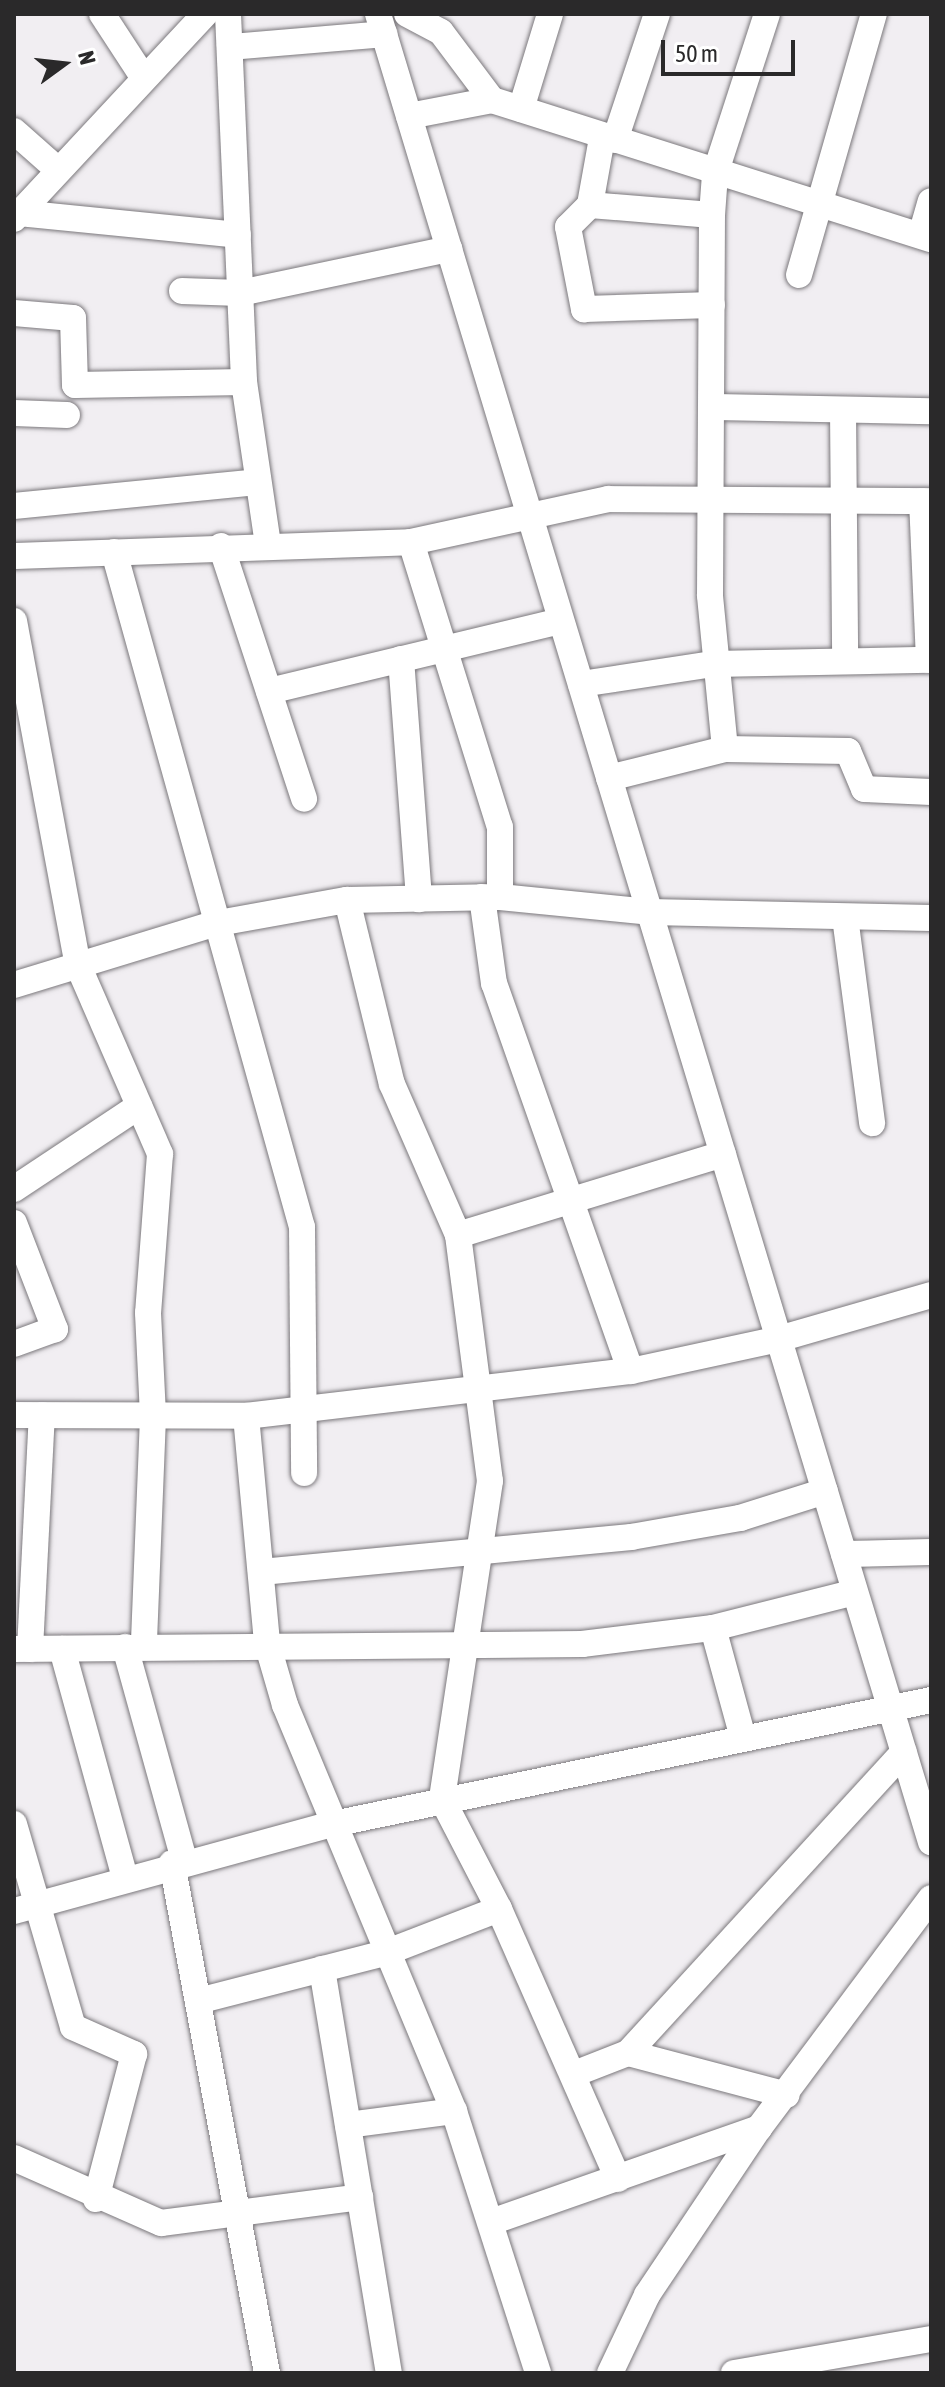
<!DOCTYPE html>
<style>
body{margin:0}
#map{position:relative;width:945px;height:2387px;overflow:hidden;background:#f1eef2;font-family:"Asap Condensed",sans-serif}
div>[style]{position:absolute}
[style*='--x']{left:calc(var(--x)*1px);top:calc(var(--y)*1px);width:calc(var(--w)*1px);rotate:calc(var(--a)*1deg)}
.roads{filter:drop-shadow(0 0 2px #7b787c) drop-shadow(0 0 2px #7b787c)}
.minor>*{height:26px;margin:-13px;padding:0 13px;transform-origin:13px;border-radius:13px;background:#fff}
span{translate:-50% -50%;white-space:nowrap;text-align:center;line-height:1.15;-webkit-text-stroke:8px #fff;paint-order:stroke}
.frame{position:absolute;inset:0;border:16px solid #2a292a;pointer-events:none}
.north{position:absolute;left:24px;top:24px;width:80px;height:80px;-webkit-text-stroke:6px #fff;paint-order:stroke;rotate:75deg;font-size:22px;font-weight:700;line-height:32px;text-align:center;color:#2a292a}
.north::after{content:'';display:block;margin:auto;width:28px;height:36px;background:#2a292a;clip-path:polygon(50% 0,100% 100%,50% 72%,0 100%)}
.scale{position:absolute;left:661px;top:40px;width:134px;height:36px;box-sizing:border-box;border:4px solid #2a292a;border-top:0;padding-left:10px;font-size:24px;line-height:28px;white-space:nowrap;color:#2a292a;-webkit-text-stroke:6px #fff;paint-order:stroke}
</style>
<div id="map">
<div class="roads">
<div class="minor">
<div style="--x:102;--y:14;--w:75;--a:56.9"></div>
<div style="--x:228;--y:14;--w:368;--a:87.5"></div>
<div style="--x:244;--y:382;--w:165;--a:81.6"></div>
<div style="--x:378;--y:14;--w:1910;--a:73.17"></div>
<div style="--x:407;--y:14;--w:38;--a:28"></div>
<div style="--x:441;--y:32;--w:85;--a:53.1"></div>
<div style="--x:230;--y:47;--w:155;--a:-4.8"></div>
<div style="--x:521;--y:109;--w:99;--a:-73"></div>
<div style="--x:409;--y:116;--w:85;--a:-10.9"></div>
<div style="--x:492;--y:100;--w:460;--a:17.6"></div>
<div style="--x:14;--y:131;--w:57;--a:41.5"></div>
<div style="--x:602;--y:138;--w:68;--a:100.2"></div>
<div style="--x:590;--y:205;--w:31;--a:135"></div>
<div style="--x:568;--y:227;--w:84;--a:79"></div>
<div style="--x:584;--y:309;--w:128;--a:-1.8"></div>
<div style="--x:615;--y:140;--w:133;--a:-71.6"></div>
<div style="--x:590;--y:205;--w:122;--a:4.7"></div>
<div style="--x:19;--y:213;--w:220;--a:5.7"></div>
<div style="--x:14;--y:219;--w:280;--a:-47"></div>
<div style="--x:921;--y:235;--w:35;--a:-74"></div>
<div style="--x:799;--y:275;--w:272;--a:-74"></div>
<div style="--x:182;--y:291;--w:58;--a:2"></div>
<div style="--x:240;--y:293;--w:214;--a:-11.9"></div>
<div style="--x:14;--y:313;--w:59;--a:4.8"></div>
<div style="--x:73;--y:318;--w:67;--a:88.3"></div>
<div style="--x:75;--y:385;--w:169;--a:-1"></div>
<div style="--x:715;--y:407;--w:216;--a:1.1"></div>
<div style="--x:843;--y:410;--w:251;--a:89.5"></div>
<div style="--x:14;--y:413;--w:53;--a:2.2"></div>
<div style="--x:14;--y:506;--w:244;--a:-5.6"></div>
<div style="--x:411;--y:542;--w:299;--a:72.7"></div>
<div style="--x:500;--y:827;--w:70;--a:90"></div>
<div style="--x:221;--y:546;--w:266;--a:71.8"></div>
<div style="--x:114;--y:552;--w:701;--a:74.44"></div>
<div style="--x:302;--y:1227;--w:246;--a:89.5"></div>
<div style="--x:14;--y:556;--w:397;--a:-2"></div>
<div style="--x:411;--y:542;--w:202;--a:-12.3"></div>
<div style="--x:608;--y:499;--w:323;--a:0.4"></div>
<div style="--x:14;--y:621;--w:350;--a:79.5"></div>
<div style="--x:78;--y:965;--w:206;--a:66.5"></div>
<div style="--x:160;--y:1154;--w:159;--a:94.3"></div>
<div style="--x:148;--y:1313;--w:104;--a:87.2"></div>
<div style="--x:153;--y:1417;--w:229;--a:92.3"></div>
<div style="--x:401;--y:659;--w:241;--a:85.7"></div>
<div style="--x:581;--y:684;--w:134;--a:-8.6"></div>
<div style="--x:713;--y:664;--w:216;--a:-1.1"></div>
<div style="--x:929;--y:660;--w:159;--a:-92.5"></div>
<div style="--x:269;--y:691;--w:300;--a:-13.5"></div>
<div style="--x:725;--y:749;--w:155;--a:-95.6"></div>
<div style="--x:710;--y:595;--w:380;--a:-89.7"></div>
<div style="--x:712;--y:215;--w:41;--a:-85.8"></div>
<div style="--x:715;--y:174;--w:168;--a:-72"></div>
<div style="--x:609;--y:778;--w:120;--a:-14"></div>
<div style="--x:725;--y:749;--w:123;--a:0.9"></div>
<div style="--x:848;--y:751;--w:41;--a:67.2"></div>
<div style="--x:864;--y:789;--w:67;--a:2.6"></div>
<div style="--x:482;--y:897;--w:87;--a:82.1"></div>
<div style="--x:494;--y:983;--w:411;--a:70.6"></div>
<div style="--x:347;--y:900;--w:189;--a:76.3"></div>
<div style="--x:392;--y:1084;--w:165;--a:66.4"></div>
<div style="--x:458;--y:1235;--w:248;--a:82.6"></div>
<div style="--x:490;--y:1481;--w:322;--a:98.6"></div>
<div style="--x:442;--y:1799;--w:124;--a:62.6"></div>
<div style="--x:499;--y:1909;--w:295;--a:66.2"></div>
<div style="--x:845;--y:917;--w:208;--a:82.5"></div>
<div style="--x:14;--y:985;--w:208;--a:-17"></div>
<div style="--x:213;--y:924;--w:136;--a:-10.2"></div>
<div style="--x:347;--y:900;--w:153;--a:-1.1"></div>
<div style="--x:500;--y:897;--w:150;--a:5.7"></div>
<div style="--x:649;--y:912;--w:282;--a:1.2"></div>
<div style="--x:14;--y:1189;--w:150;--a:-33.6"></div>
<div style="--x:14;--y:1223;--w:114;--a:68.9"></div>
<div style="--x:55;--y:1329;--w:44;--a:159.9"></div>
<div style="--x:458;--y:1235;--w:277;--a:-17"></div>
<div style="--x:14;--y:1415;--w:232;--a:0.2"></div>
<div style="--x:246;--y:1416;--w:388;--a:-6.7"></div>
<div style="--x:631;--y:1371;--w:151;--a:-12.2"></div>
<div style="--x:779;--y:1339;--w:158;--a:-16.1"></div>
<div style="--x:246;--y:1416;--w:228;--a:84.7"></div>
<div style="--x:267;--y:1643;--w:65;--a:73.8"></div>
<div style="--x:285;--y:1705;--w:440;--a:67.4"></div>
<div style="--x:454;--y:2111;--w:275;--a:72.2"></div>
<div style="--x:844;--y:1554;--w:87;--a:-1.3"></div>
<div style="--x:261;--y:1572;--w:372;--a:-5.4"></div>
<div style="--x:631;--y:1537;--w:111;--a:-9.9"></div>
<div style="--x:740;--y:1518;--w:89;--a:-17.6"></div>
<div style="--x:713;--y:1628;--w:110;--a:74.7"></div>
<div style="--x:125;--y:1647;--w:221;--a:74.5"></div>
<div style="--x:14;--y:1649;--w:568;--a:-0.5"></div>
<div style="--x:582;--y:1644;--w:132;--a:-7"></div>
<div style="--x:713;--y:1628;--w:146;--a:-14.2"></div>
<div style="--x:30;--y:1649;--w:234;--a:-87.1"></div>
<div style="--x:62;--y:1649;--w:238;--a:74.6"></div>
<div style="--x:14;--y:1824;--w:211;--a:73.8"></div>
<div style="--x:73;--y:2027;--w:67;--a:23.9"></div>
<div style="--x:134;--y:2054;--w:150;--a:104.7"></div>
<div style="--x:172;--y:1863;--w:519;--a:79.45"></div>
<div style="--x:14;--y:1911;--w:331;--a:-15.3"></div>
<div style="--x:333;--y:1824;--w:611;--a:-11.71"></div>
<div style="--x:322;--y:1969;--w:410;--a:80.6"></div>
<div style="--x:198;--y:2001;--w:193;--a:-14.4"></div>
<div style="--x:385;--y:1953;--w:122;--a:-21.1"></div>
<div style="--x:628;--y:2053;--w:164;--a:14.8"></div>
<div style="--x:574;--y:2074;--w:58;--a:-21.3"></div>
<div style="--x:628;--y:2053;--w:408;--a:-47.5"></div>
<div style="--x:348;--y:2125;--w:107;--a:-7.5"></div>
<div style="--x:14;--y:2158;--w:161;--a:23.9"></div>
<div style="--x:161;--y:2223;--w:201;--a:-7.4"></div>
<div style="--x:494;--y:2221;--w:281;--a:-19.3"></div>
<div style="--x:610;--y:2373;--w:86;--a:-64.6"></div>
<div style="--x:647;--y:2295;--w:201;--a:-56.2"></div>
<div style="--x:759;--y:2128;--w:287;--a:-53.2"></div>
<div style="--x:734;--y:2373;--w:200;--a:-9.8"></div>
</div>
</div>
<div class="frame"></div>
<div class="north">N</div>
<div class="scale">50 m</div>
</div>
